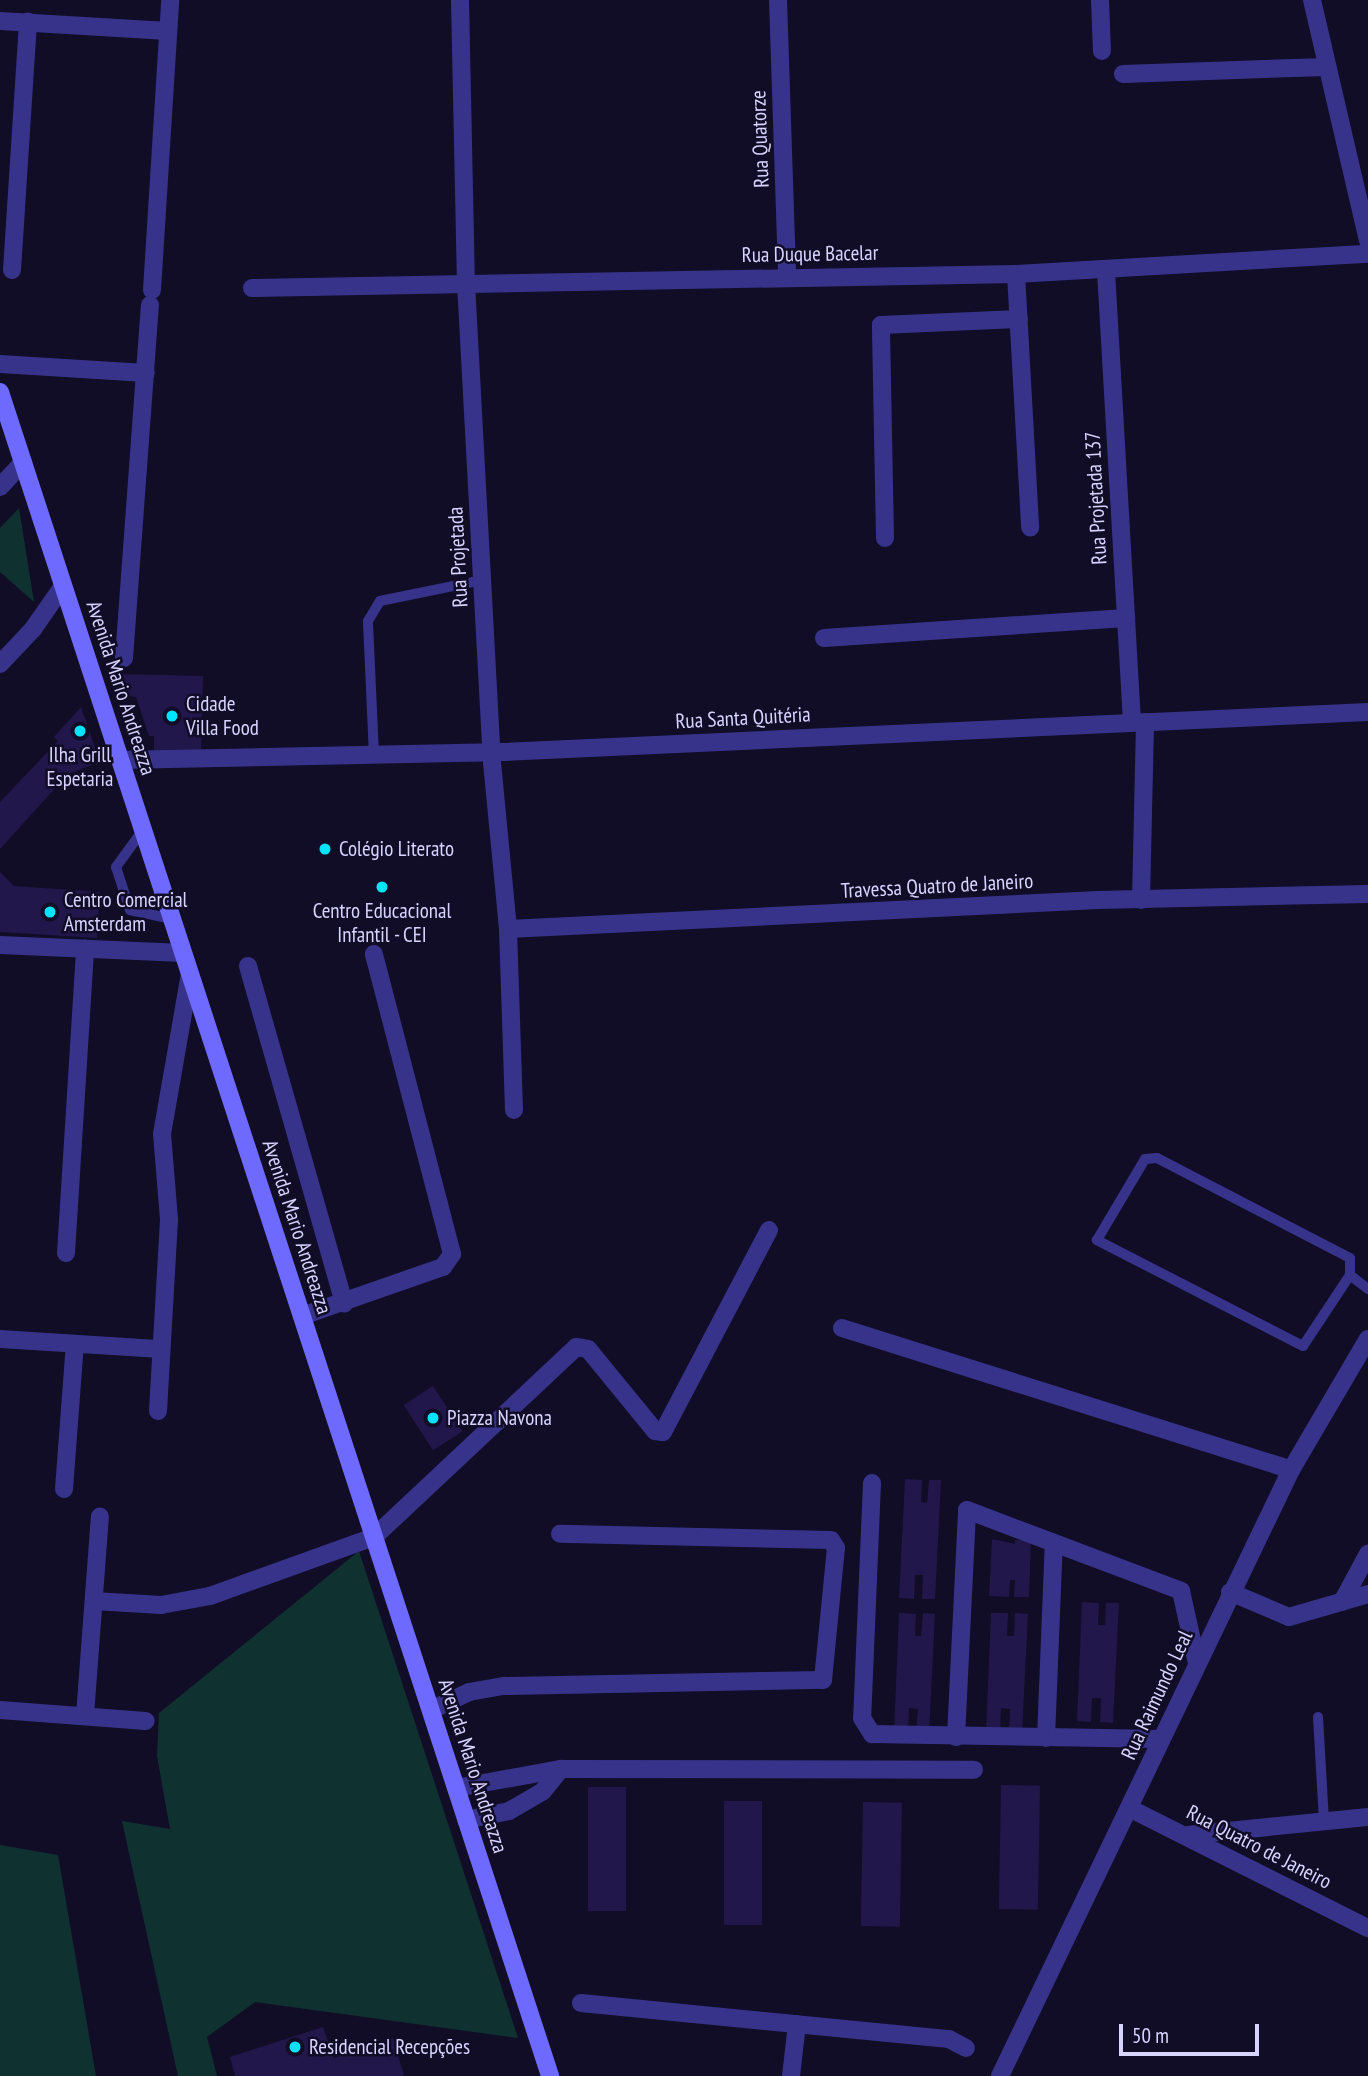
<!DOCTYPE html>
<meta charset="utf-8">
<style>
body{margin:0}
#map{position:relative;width:1368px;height:2076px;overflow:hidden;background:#110d27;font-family:"PT Sans Narrow",sans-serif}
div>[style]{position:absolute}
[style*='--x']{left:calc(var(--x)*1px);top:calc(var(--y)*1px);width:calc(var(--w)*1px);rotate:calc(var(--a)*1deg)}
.green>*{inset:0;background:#0f3231}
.building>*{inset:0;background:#22174a;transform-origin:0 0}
.service>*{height:10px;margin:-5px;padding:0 5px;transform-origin:5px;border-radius:5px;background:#37338b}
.minor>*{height:18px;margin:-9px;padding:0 9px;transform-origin:9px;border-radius:9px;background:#37338b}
.tertiary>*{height:18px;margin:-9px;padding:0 9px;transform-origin:9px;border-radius:9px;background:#37338b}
.secondary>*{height:18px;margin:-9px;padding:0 9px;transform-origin:9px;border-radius:9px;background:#6e6aff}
.dots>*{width:19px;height:19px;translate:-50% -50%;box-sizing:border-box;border:4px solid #110d27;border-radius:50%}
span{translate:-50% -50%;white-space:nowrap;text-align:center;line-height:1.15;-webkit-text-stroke:5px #110d27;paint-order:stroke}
.street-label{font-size:21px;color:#d8d3ff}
.poi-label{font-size:21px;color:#d8d3ff}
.left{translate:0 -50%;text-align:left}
.scale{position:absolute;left:1119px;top:2024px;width:140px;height:32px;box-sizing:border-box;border:4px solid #d8d3ff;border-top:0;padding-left:9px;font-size:21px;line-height:24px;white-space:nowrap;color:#d8d3ff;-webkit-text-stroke:5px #110d27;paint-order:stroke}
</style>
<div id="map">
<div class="green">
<div style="clip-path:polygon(19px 508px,34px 602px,0 572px,0 528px)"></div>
<div style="clip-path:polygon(359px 1551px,518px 2038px,255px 2002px,207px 2037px,217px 2076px,178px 2076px,122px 1821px,170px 1829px,157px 1756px,159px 1713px)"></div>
<div style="clip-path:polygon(0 1845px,58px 1855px,96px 2076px,0 2076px)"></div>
</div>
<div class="building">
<div style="clip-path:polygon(119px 674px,203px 676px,201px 752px,154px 751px,154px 736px,149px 736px,136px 697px,126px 696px)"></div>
<div style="clip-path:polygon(81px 707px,100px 762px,68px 774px,0 849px,0 802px,58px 741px,54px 737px)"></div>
<div style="clip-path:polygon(0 872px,14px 886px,100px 892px,97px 938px,0 932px)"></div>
<div style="left:433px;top:1386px;width:54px;height:35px;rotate:57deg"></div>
<div style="clip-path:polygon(905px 1479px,922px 1480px,921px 1502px,927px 1503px,929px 1480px,941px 1480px,935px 1599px,922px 1599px,923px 1575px,915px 1575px,914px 1599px,899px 1598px)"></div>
<div style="clip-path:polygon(992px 1539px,1015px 1544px,1015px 1540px,1031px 1540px,1029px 1597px,1014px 1597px,1015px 1580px,1010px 1580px,1009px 1597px,989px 1596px)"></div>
<div style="clip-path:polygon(1082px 1602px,1099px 1603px,1098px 1625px,1105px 1625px,1106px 1603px,1119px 1603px,1113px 1723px,1100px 1722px,1101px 1698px,1092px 1698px,1091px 1722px,1077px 1721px)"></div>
<div style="clip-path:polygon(899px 1613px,916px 1614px,915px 1636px,921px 1636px,923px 1613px,935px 1614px,929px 1734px,916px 1733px,918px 1709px,909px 1708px,908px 1733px,894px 1732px)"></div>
<div style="clip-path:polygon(991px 1613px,1008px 1613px,1007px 1636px,1014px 1636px,1015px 1613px,1028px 1614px,1022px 1733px,1009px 1732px,1010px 1709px,1001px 1708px,1000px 1732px,986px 1732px)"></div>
<div style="left:1001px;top:1785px;width:39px;height:124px;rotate:1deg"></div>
<div style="left:588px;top:1787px;width:38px;height:124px"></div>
<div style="left:724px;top:1801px;width:38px;height:124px"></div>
<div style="left:863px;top:1802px;width:39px;height:124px;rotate:1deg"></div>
<div style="clip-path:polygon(323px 2027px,334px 2058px,393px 2038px,404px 2076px,235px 2076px,230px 2057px)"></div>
</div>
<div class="service">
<div style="--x:374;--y:755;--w:134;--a:-92.6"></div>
<div style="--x:368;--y:621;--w:23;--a:-59"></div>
<div style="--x:380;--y:601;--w:104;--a:-11.6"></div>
<div style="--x:143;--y:830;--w:46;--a:126.1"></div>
<div style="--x:116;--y:867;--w:45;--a:72"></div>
<div style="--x:130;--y:910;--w:43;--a:12.1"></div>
<div style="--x:1157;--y:1158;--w:217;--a:27.4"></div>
<div style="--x:1350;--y:1258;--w:17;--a:90"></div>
<div style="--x:1350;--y:1275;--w:85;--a:123.5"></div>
<div style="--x:1303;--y:1346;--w:232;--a:-152.8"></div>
<div style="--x:1097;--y:1240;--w:94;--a:-59.3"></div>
<div style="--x:1145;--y:1159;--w:12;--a:-5"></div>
<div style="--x:1350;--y:1275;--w:23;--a:38"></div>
<div style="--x:1318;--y:1717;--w:103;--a:86.7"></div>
</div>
<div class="minor">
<div style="--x:460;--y:0;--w:283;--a:88.8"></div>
<div style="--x:466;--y:283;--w:470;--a:86.9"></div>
<div style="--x:491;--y:752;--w:178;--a:84.5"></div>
<div style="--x:508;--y:929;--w:181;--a:88.1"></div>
<div style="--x:778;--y:0;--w:277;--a:88.1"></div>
<div style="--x:1100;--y:0;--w:51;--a:87.8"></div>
<div style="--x:0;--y:21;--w:168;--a:3.4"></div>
<div style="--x:1123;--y:74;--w:203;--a:-2"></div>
<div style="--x:12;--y:270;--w:249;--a:-86.3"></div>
<div style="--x:1106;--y:271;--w:452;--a:86.7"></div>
<div style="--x:1016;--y:274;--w:254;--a:86.8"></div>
<div style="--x:252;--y:288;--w:764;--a:-1.05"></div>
<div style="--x:1016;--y:274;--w:353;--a:-3.3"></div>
<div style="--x:152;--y:290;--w:291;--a:-86.4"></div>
<div style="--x:0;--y:364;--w:146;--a:3.5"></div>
<div style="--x:0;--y:487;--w:34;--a:-47"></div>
<div style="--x:885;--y:538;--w:213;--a:-91.1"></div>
<div style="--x:881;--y:325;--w:138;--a:-2.5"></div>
<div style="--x:824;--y:638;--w:303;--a:-3.8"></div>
<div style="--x:124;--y:658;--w:354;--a:-85.8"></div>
<div style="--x:0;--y:664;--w:48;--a:-46.7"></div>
<div style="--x:33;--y:629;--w:52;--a:-55.1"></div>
<div style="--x:1141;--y:900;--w:178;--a:-88.7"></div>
<div style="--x:508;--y:929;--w:591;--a:-2.81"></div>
<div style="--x:1098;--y:900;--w:270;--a:-1.3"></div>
<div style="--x:0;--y:945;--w:183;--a:2.5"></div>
<div style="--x:248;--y:966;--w:351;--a:74.1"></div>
<div style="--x:66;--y:1253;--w:305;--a:-86.4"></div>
<div style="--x:302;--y:1316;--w:149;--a:-19.2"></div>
<div style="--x:443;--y:1267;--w:16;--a:-55"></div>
<div style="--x:452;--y:1254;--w:310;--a:-104.6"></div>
<div style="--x:842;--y:1328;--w:471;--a:17.5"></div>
<div style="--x:0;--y:1339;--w:161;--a:3.6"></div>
<div style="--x:158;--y:1411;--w:192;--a:-86.7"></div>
<div style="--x:169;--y:1219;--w:85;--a:-94.7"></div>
<div style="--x:162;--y:1134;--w:162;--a:-80.1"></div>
<div style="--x:872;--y:1483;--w:235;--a:92.4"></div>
<div style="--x:862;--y:1718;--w:19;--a:58"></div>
<div style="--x:872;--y:1734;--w:289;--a:1"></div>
<div style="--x:64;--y:1489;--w:145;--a:-85.7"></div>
<div style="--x:1230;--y:1592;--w:64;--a:23"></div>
<div style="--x:1289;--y:1617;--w:82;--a:-16.2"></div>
<div style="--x:94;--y:1601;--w:67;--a:3.4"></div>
<div style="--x:161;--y:1605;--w:50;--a:-10.4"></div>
<div style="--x:210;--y:1596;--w:174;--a:-19.8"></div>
<div style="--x:374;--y:1537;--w:277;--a:-43.2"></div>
<div style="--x:576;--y:1347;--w:12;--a:9"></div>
<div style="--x:588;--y:1349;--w:106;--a:50.7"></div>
<div style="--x:655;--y:1431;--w:8;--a:7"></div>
<div style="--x:663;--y:1432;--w:228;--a:-62.3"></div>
<div style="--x:1342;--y:1602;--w:55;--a:-61.6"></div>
<div style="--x:0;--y:1710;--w:146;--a:4.3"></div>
<div style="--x:431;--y:1710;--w:42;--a:-25.3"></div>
<div style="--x:469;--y:1692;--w:36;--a:-10"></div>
<div style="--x:504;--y:1686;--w:319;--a:-1.1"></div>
<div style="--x:823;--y:1680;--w:133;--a:-84.4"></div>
<div style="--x:836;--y:1548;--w:9;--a:-122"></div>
<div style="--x:831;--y:1540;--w:271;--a:-178.7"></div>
<div style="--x:85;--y:1715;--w:199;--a:-85.7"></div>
<div style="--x:956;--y:1737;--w:227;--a:-87.2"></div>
<div style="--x:967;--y:1510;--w:229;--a:20.7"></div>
<div style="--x:1181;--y:1591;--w:74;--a:77.5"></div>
<div style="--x:1046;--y:1738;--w:195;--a:-87.7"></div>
<div style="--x:456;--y:1788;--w:107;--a:-10.3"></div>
<div style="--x:561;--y:1769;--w:413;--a:0.1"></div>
<div style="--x:1129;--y:1808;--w:267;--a:26.7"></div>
<div style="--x:466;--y:1820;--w:44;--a:-11.8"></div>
<div style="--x:509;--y:1811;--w:39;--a:-30"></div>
<div style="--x:543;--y:1791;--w:28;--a:-51"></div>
<div style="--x:1188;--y:1835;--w:181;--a:-5.7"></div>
<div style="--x:581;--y:2003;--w:370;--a:5.6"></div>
<div style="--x:949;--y:2039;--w:19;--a:28"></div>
<div style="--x:791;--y:2076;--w:52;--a:-83.4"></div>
</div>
<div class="tertiary">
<div style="--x:1312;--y:0;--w:247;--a:76.9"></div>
<div style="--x:120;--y:760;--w:384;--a:-1.2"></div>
<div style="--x:504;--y:752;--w:865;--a:-2.65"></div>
<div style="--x:1000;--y:2076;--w:672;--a:-64.35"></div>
<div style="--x:1291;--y:1470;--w:152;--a:-59.6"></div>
</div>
<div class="secondary">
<div style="--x:0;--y:392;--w:1772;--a:71.91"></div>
</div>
<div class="dots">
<div style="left:172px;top:716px;background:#00e4fe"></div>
<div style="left:80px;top:731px;background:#00e4fe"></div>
<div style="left:325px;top:849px;background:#00e4fe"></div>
<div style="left:382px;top:887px;background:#00e4fe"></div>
<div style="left:50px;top:912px;background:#00e4fe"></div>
<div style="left:433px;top:1418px;background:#00e4fe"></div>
<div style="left:295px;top:2047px;background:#00e4fe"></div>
</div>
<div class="street-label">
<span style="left:760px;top:139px;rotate:-92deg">Rua Quatorze</span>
<span style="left:810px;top:254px;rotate:-1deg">Rua Duque Bacelar</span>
<span style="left:1096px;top:498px;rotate:-93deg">Rua Projetada 137</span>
<span style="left:458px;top:557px;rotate:-93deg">Rua Projetada</span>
<span style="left:121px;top:688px;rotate:72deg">Avenida Mario Andreazza</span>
<span style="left:743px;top:718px;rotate:-3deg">Rua Santa Quitéria</span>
<span style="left:937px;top:886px;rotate:-3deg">Travessa Quatro de Janeiro</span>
<span style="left:297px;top:1227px;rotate:72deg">Avenida Mario Andreazza</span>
<span style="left:1157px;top:1695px;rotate:-65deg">Rua Raimundo Leal</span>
<span style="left:473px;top:1766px;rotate:72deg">Avenida Mario Andreazza</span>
<span style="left:1259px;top:1847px;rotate:27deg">Rua Quatro de Janeiro</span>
</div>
<div class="poi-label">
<span class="left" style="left:186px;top:716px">Cidade<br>Villa Food</span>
<span style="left:80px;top:767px">Ilha Grill<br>Espetaria</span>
<span class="left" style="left:339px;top:849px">Colégio Literato</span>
<span class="left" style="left:64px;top:912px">Centro Comercial<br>Amsterdam</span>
<span style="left:382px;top:923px">Centro Educacional<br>Infantil - CEI</span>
<span class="left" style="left:447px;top:1418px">Piazza Navona</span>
<span class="left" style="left:309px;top:2047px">Residencial Recepções</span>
</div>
<div class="scale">50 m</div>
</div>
